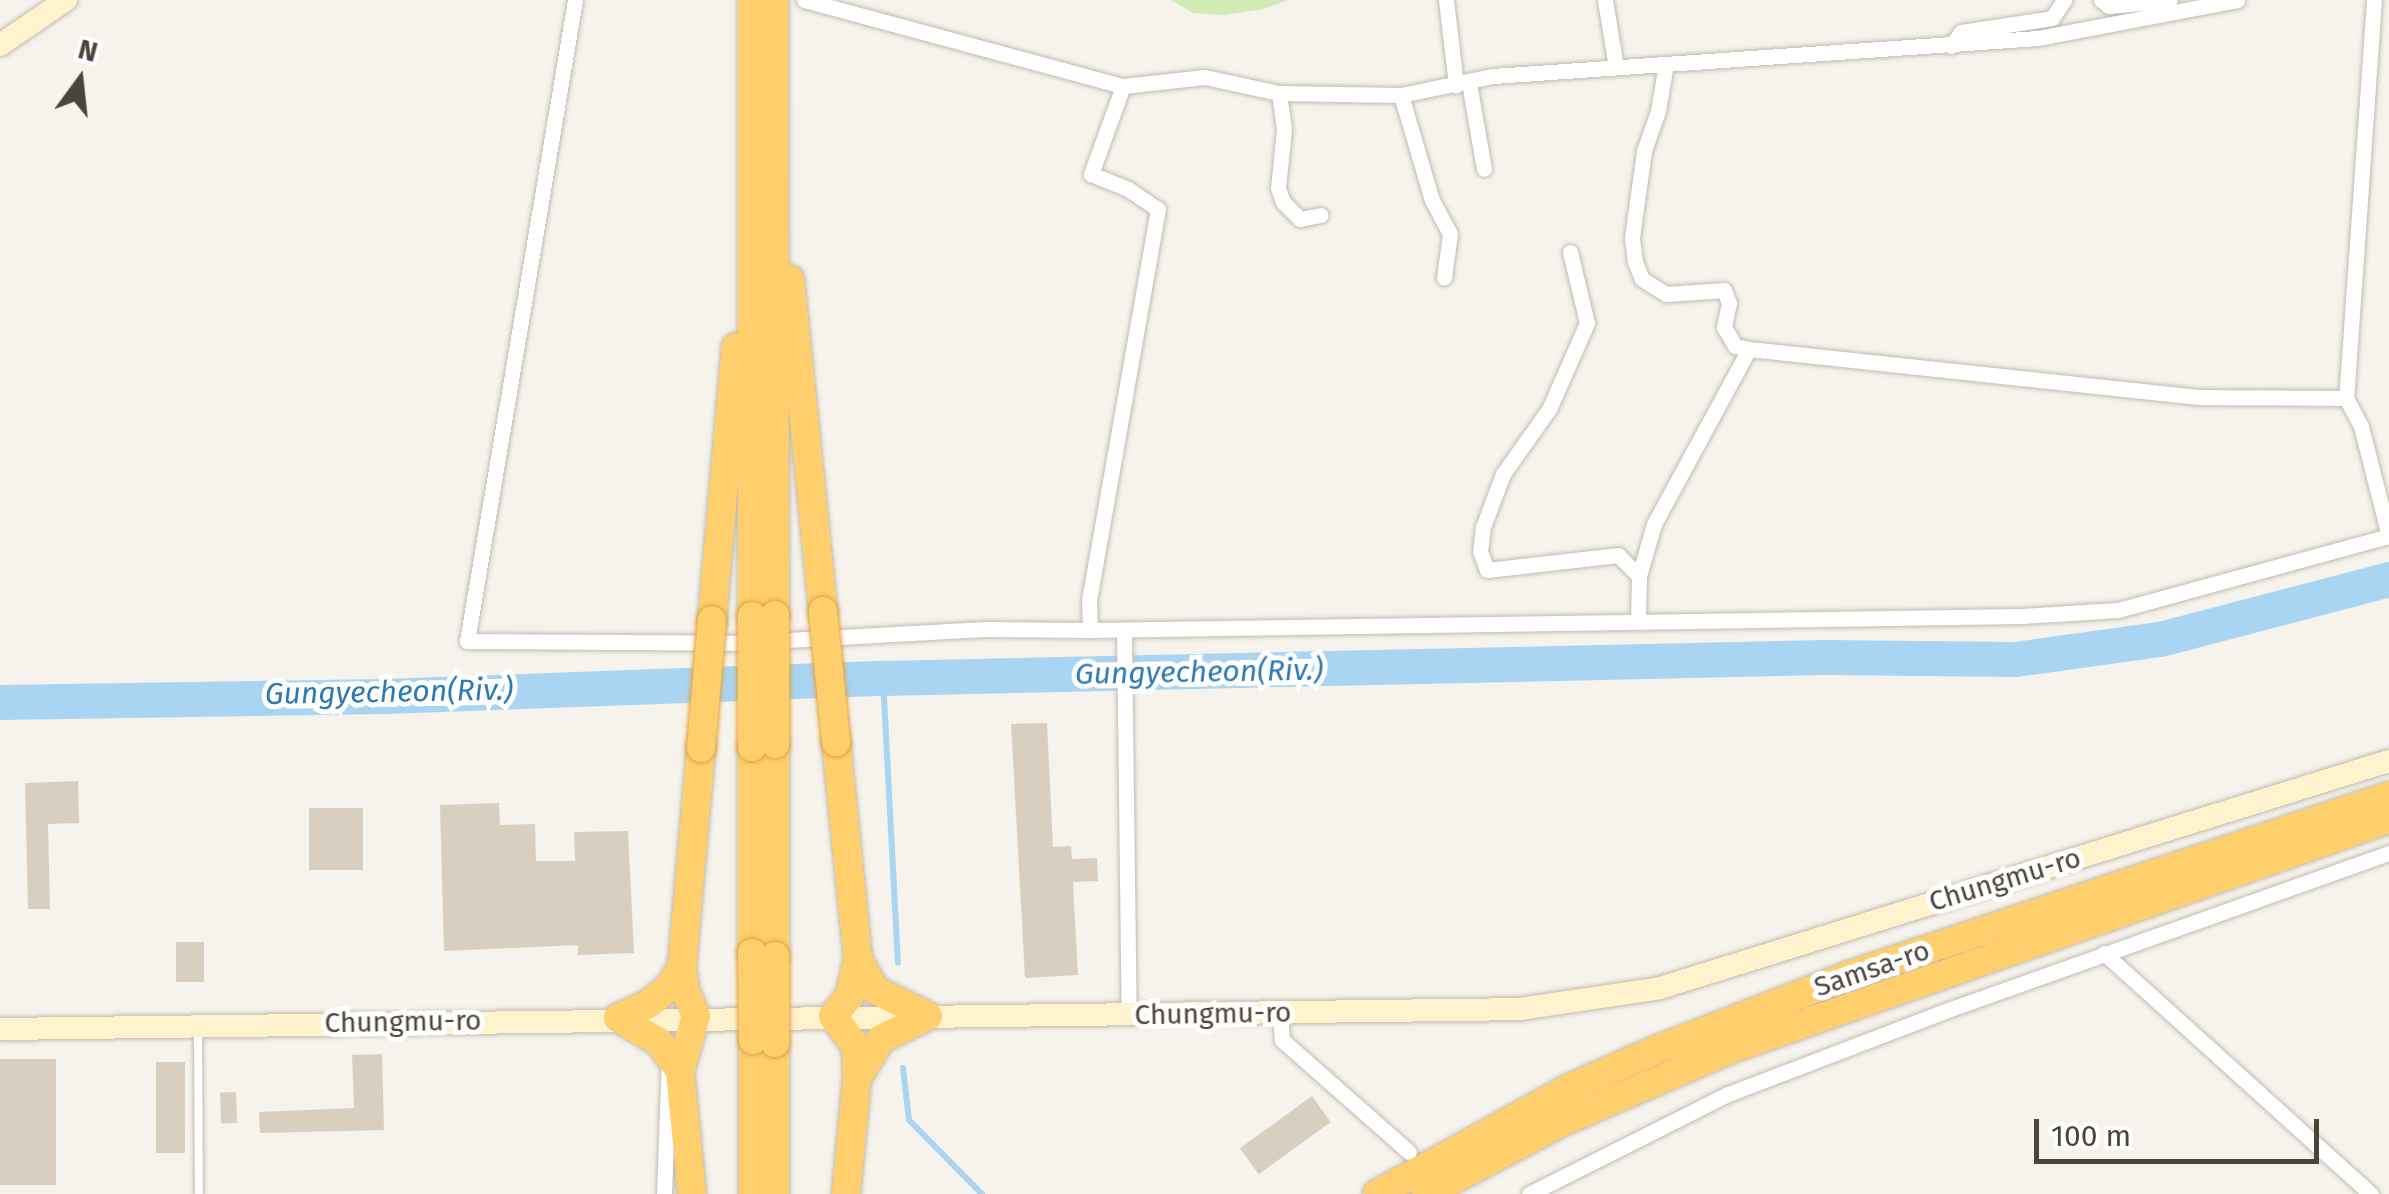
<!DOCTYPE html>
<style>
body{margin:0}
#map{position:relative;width:2389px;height:1194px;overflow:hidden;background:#f6f3ec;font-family:"Fira Sans",sans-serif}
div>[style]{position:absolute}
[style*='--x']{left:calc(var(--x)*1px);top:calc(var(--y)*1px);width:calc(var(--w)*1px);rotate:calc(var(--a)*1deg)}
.green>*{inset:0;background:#d2eab5}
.stream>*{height:6px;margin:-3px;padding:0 3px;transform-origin:3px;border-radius:3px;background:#a9d4f2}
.river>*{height:35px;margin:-17.5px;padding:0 17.5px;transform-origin:17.5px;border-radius:17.5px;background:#a9d4f2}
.building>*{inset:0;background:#d8cfc1;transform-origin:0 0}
.roads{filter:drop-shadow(0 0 2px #c2bbae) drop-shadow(0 0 2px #c2bbae)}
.lane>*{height:8px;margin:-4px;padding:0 4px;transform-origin:4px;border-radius:4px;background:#fff}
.street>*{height:15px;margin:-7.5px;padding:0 7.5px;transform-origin:7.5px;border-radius:7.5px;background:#fff}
.secondary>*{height:22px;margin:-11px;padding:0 11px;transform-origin:11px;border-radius:11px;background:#fff3cd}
.highway>*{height:28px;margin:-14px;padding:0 14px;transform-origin:14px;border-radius:14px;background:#ffcf6e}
.bridges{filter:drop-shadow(0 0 2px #e0a43c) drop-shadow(0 0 2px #e0a43c)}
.highway-bridge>*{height:28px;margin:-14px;padding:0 14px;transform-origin:14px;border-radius:14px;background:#ffcf6e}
span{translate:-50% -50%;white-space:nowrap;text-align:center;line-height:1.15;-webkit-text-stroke:10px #fff;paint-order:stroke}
.street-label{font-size:28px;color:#4b4439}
.water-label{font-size:30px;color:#2e7ab2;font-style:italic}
.north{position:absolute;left:30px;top:30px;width:100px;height:100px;-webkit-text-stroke:8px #fff;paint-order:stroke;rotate:15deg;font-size:28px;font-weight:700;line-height:40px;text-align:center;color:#4b4439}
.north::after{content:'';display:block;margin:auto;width:35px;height:45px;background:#4b4439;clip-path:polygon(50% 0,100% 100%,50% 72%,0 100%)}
.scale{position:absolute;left:2034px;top:1119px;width:285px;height:45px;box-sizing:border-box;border:5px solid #4b4439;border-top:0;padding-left:12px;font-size:30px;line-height:35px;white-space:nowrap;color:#4b4439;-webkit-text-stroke:8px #fff;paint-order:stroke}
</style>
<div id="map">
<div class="green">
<div style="clip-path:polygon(1171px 0,1288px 0,1264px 9px,1223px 15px,1193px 13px)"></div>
</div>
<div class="stream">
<div style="--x:883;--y:678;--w:285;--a:87"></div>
<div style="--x:903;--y:1068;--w:52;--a:83.4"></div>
<div style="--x:909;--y:1120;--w:104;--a:45.4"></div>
</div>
<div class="river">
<div style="--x:0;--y:702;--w:385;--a:-0.9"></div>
<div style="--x:385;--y:696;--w:498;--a:-2.1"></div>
<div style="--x:883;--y:678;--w:942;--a:-1.28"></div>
<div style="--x:1825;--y:657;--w:190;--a:0.6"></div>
<div style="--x:2015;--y:659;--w:146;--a:-7.9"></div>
<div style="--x:2160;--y:639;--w:237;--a:-14.7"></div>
</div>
<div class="building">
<div style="clip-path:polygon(1047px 723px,1053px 847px,1071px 846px,1072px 859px,1097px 858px,1098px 881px,1073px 882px,1078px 975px,1025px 978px,1011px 724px)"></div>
<div style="clip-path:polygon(78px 781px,79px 823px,48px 824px,50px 909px,28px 909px,25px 783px)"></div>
<div style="clip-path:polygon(499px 803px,500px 825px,535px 824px,536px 861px,575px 861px,574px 832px,628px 831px,634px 953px,578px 955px,578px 945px,444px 951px,440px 805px)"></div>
<div style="left:363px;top:808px;width:62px;height:54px;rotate:90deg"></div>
<div style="left:176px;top:942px;width:28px;height:40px"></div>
<div style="clip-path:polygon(382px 1054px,384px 1130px,260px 1133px,259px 1112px,354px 1108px,352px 1055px)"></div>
<div style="left:0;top:1059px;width:56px;height:126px"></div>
<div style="left:156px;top:1062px;width:29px;height:91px"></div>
<div style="left:236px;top:1092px;width:31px;height:16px;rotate:88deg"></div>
<div style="left:1312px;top:1096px;width:32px;height:89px;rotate:54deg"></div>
</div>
<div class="roads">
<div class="lane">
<div style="--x:198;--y:1029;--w:165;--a:89.7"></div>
</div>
<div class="street">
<div style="--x:575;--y:0;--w:650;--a:99.56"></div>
<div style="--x:467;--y:641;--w:267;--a:0.4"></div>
<div style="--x:734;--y:643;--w:251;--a:-3.2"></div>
<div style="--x:985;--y:629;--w:105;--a:0.5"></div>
<div style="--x:804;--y:0;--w:330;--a:15.1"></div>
<div style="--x:1123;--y:86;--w:94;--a:110"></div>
<div style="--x:1091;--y:174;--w:40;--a:22"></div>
<div style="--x:1128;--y:189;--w:36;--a:34"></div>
<div style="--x:1158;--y:209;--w:396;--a:100"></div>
<div style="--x:1089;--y:599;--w:31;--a:88"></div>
<div style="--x:1090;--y:630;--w:932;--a:-0.86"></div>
<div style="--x:2022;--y:616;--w:96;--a:-3.6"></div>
<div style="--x:2118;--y:610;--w:281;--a:-15.3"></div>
<div style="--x:1446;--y:0;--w:86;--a:83.3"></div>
<div style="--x:1605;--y:0;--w:68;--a:80.7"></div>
<div style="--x:2101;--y:0;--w:10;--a:37"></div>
<div style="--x:2109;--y:6;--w:61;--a:-5.6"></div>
<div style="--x:2374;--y:0;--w:399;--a:94"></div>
<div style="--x:2346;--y:398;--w:32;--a:62"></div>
<div style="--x:2361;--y:426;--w:114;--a:75.8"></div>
<div style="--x:1951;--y:46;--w:17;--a:-54"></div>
<div style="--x:1961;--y:32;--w:92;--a:-8.7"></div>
<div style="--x:2052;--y:18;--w:22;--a:-56"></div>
<div style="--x:1666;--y:64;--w:48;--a:99.7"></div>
<div style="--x:1658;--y:111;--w:42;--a:109.3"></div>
<div style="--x:1644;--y:151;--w:88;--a:97.9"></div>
<div style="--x:1632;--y:238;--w:24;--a:83"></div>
<div style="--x:1635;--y:262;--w:18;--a:68"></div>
<div style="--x:1642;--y:279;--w:28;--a:32"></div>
<div style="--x:1666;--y:294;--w:58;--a:-3.9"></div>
<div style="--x:1724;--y:290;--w:14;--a:69"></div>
<div style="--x:1729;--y:303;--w:25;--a:102"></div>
<div style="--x:1724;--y:327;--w:22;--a:60"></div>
<div style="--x:1735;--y:346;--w:14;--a:12"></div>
<div style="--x:1469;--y:83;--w:87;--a:80.1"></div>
<div style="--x:1123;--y:86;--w:82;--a:-6.3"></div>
<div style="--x:1205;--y:77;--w:76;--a:12.2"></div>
<div style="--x:1279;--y:93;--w:122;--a:0.9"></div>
<div style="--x:1401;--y:95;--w:94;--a:-11.7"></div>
<div style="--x:1493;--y:76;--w:546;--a:-3.99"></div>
<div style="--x:2038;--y:38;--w:203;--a:-10.8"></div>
<div style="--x:1279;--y:93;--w:36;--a:82"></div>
<div style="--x:1284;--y:129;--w:59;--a:95.8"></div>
<div style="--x:1278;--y:188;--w:15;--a:70"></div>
<div style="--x:1283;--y:202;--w:24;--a:45"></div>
<div style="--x:1300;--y:219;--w:21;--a:-11"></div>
<div style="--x:1401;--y:95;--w:109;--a:73.6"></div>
<div style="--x:1432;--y:200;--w:38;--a:62"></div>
<div style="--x:1450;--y:234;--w:44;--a:97.8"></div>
<div style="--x:1570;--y:252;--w:73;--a:76.5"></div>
<div style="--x:1587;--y:323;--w:94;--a:113.8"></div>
<div style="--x:1549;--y:409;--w:80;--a:125.3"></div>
<div style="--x:1503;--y:474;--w:57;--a:110.7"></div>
<div style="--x:1483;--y:527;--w:24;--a:97"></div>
<div style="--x:1480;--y:551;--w:20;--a:70"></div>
<div style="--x:1487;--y:570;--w:132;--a:-6.5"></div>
<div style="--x:1618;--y:555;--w:30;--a:45"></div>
<div style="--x:1638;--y:620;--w:44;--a:-88.7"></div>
<div style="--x:1639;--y:576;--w:54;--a:-73.9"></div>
<div style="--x:1654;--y:524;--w:199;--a:-61.5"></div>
<div style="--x:1749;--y:349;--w:452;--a:6.1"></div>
<div style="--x:2198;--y:397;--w:148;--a:0.4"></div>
<div style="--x:1124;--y:631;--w:384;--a:89.3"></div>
<div style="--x:2104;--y:953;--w:360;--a:42.1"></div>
<div style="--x:1280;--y:1013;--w:27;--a:86"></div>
<div style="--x:1282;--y:1040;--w:169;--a:41.4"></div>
<div style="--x:664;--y:1194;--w:137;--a:-87.9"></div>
<div style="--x:1529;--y:1194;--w:223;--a:-26.7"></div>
<div style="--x:1728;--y:1094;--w:232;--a:-20.9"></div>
<div style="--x:1945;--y:1011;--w:471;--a:-19.6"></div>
</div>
<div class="secondary">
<div style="--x:0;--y:45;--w:80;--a:-34.3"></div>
<div style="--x:0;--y:1029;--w:1520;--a:-0.75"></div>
<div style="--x:1520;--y:1009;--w:142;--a:-8.5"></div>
<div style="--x:1660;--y:988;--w:764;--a:-17.3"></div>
</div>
<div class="highway">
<div style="--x:752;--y:0;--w:616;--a:90"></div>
<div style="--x:774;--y:0;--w:615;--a:89.91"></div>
<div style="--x:790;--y:279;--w:334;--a:84.3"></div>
<div style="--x:712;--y:620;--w:274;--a:-85"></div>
<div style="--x:836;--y:742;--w:218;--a:84.2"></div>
<div style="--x:858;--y:959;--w:39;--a:103"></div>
<div style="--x:849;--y:997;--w:25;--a:130"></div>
<div style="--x:833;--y:1016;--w:38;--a:53"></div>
<div style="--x:856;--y:1046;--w:32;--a:88"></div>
<div style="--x:857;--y:1078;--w:117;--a:95.4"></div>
<div style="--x:775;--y:744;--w:212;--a:90"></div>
<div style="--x:752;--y:747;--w:206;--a:90"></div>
<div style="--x:858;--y:959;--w:35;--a:61"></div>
<div style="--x:875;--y:990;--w:59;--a:26.1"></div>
<div style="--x:618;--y:1018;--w:35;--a:-25"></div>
<div style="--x:650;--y:1003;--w:26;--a:-40"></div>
<div style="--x:670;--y:986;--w:23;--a:-59"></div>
<div style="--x:618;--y:1018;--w:48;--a:30.3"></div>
<div style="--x:659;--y:1042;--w:36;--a:54"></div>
<div style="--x:753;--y:1040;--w:154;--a:90"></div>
<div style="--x:775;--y:1043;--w:151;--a:90"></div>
<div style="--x:858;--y:1077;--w:44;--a:-58.8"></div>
<div style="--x:881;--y:1039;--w:52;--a:-26.1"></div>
<div style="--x:692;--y:1194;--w:124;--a:-95.6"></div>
<div style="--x:680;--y:1071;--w:57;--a:-73.8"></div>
<div style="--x:696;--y:1016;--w:28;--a:-113"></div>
<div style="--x:685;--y:990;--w:24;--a:-97"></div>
<div style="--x:682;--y:966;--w:219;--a:-85"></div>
<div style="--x:1377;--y:1194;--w:222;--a:-28.8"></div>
<div style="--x:1572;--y:1087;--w:92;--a:-23.8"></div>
<div style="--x:1656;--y:1050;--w:208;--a:-21.1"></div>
<div style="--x:1850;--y:975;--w:568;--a:-18.37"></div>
<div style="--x:1426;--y:1194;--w:156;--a:-27.9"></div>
<div style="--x:1564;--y:1121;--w:182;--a:-23.3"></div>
<div style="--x:1731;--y:1049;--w:697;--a:-19.27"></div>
</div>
</div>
<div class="bridges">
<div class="highway-bridge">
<div style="--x:823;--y:611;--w:132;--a:84.3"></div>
<div style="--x:775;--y:615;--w:129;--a:90"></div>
<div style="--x:752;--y:616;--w:131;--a:90"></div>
<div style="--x:701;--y:748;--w:128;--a:-85.1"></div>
<div style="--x:752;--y:953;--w:87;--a:89.3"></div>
<div style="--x:775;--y:956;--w:87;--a:90"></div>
</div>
</div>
<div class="street-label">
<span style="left:2005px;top:880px;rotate:-17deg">Chungmu-ro</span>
<span style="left:1872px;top:969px;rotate:-19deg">Samsa-ro</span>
<span style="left:1213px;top:1014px;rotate:-1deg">Chungmu-ro</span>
<span style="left:403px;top:1022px;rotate:-1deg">Chungmu-ro</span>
</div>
<div class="water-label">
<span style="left:1199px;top:672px;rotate:-1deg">Gungyecheon(Riv.)</span>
<span style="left:389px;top:692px;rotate:-1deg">Gungyecheon(Riv.)</span>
</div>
<div class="north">N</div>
<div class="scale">100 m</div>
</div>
